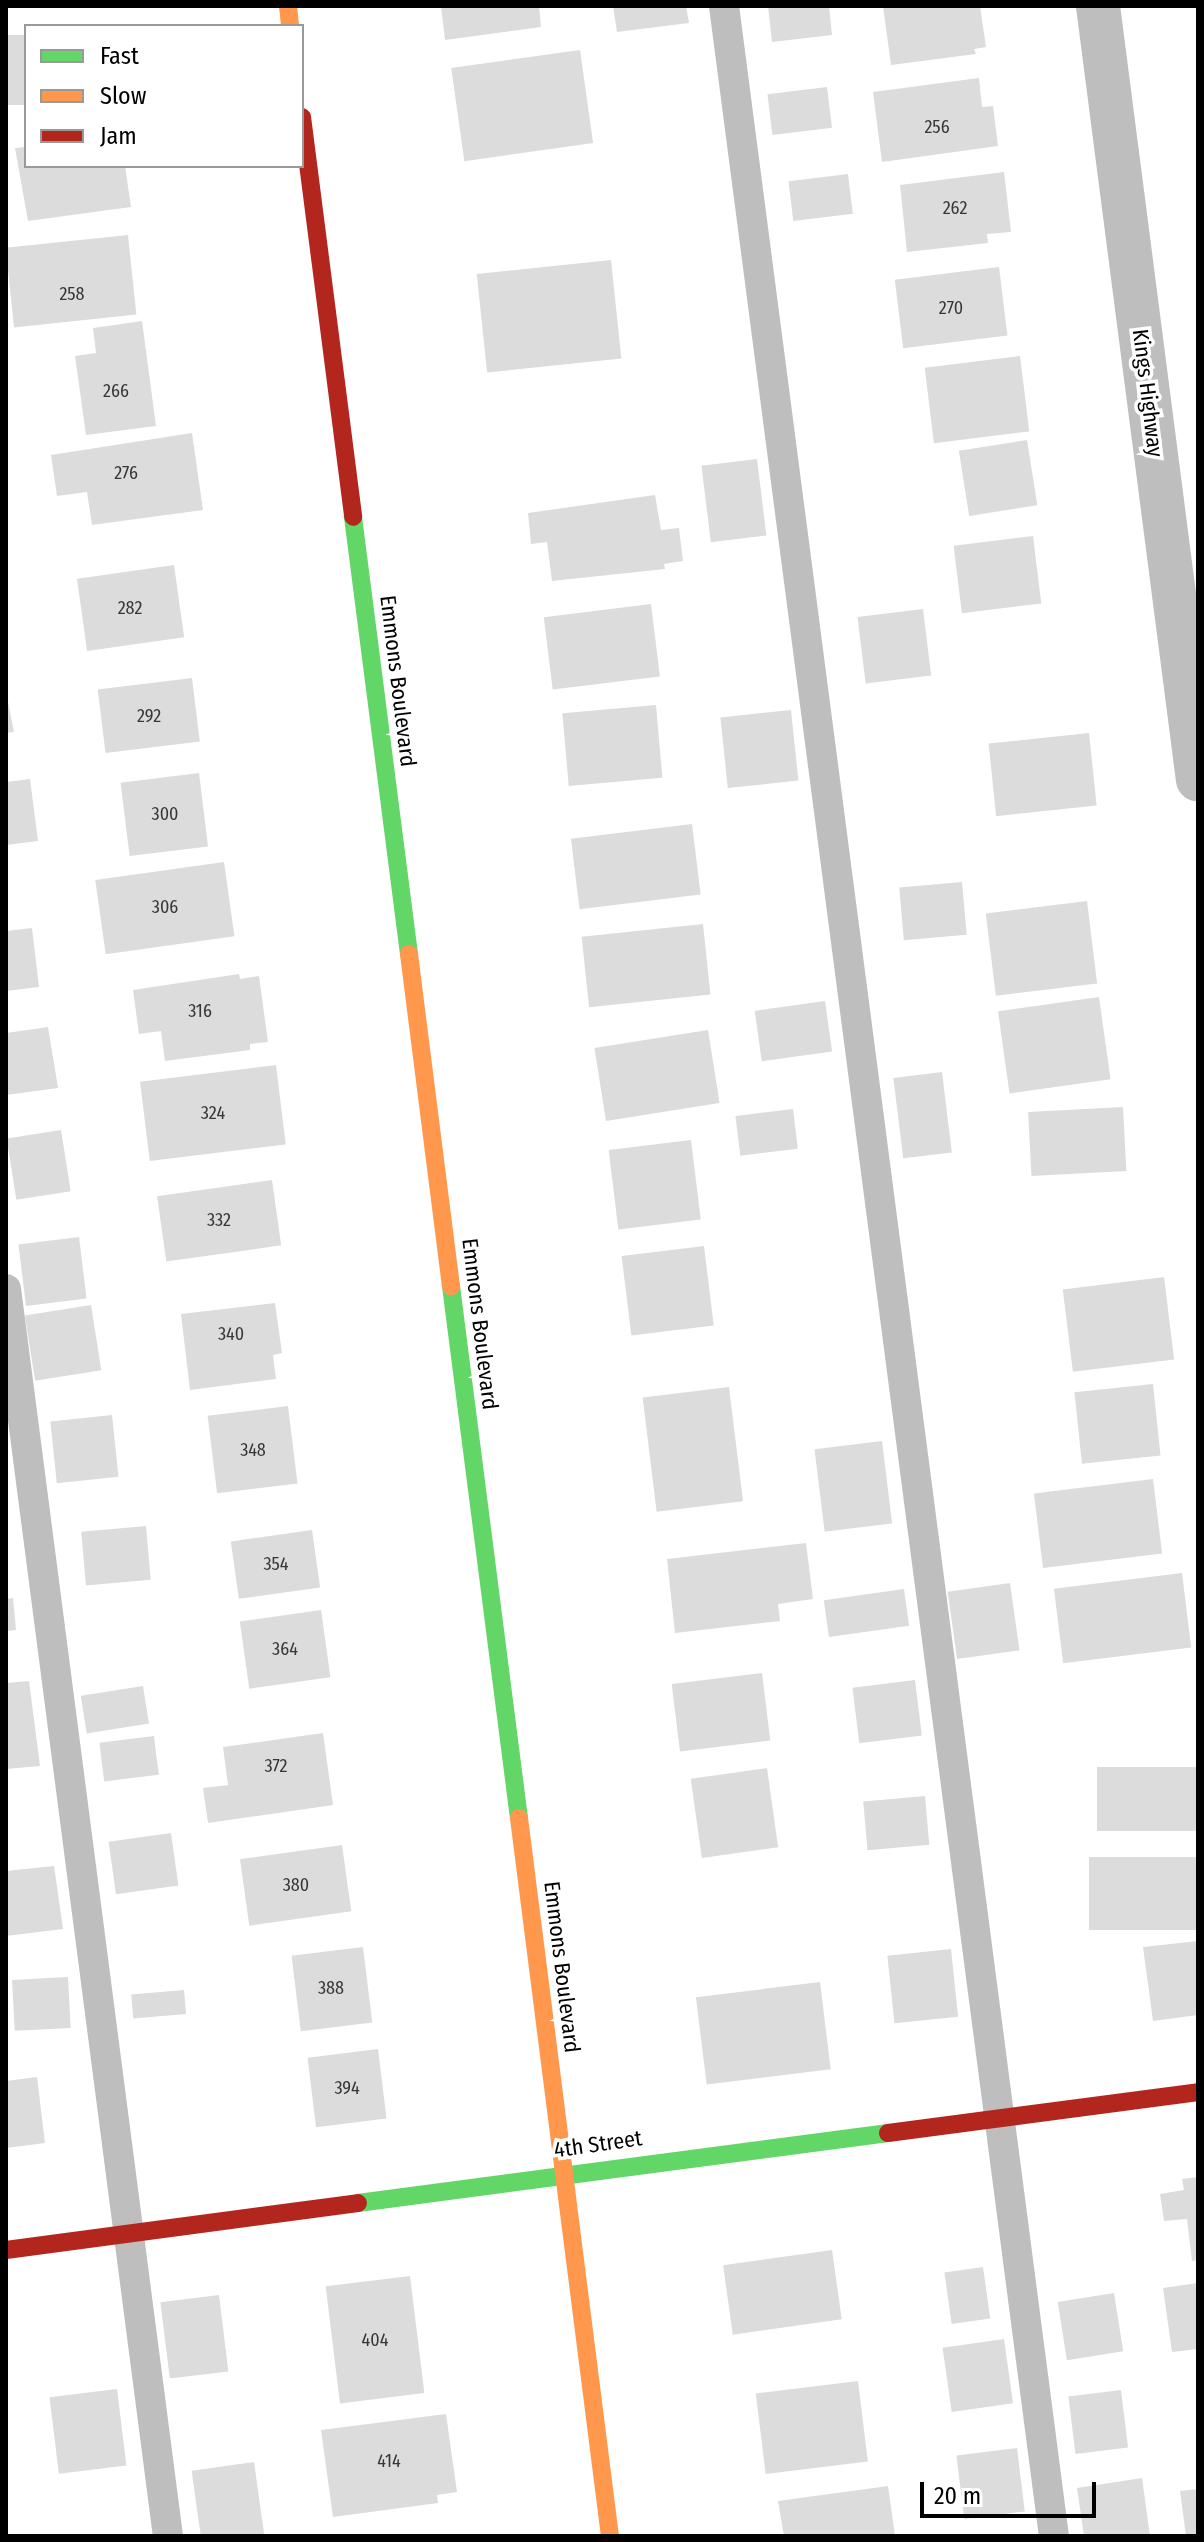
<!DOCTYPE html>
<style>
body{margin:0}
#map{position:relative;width:1204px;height:2542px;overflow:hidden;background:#fff;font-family:"Fira Sans Condensed",sans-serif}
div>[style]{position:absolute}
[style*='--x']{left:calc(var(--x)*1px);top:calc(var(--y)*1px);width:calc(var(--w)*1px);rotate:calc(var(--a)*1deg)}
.building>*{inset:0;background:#dcdcdc;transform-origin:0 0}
.lane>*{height:30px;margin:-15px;padding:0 15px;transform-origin:15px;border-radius:15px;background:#bebebe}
.street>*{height:44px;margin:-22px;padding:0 22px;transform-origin:22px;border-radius:22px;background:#bebebe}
.fast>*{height:18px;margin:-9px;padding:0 9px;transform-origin:9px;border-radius:9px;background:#63d668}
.slow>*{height:18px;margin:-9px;padding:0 9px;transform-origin:9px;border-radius:9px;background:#ff974d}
.jam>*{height:18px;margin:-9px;padding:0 9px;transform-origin:9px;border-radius:9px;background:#b3261e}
span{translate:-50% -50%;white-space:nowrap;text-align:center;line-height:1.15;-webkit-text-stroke:7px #fff;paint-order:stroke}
.number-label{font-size:18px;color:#373737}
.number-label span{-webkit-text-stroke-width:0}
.street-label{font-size:22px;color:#000}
.frame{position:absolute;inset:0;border:8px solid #000;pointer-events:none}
.legend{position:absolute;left:24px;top:24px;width:280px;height:144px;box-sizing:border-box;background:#fff;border:2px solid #999;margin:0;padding:10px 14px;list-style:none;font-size:24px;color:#000}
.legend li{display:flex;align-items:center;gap:16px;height:40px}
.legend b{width:40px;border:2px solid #999}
.scale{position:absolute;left:920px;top:2482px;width:176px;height:36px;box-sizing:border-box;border:4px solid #000;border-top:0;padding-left:10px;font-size:24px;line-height:28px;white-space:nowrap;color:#000;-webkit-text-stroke:6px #fff;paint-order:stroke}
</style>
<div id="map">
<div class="building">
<div style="clip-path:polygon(441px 6px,539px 6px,541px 27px,445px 40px)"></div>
<div style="clip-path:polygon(613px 6px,686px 6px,689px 23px,617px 32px)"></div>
<div style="clip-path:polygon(768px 6px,829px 6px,832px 35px,772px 42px)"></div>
<div style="clip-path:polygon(883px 6px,980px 6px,986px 47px,974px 49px,976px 54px,891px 65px)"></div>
<div style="left:26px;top:35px;width:70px;height:20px;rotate:90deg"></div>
<div style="left:580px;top:50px;width:94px;height:130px;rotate:82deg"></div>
<div style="clip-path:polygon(979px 78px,982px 107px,993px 106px,998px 146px,882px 162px,873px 92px)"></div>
<div style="left:827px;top:87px;width:41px;height:60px;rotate:83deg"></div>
<div style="clip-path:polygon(26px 147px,26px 166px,125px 166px,131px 207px,28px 221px,15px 148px)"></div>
<div style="clip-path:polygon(1004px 172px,1011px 232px,987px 234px,988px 243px,907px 252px,900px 185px)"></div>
<div style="left:848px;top:174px;width:40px;height:60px;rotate:83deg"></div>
<div style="left:128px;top:235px;width:80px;height:123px;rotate:84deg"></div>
<div style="left:611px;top:260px;width:99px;height:135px;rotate:84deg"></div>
<div style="left:999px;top:267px;width:69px;height:105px;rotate:83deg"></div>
<div style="clip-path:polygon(142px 321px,156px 426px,86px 435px,75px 356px,96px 353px,93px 328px)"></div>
<div style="left:1020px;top:356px;width:76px;height:96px;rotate:83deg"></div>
<div style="clip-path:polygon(192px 433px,203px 510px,92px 525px,87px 492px,57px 496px,51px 455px)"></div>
<div style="left:1027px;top:440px;width:66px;height:69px;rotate:81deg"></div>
<div style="left:757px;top:459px;width:77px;height:56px;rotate:83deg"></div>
<div style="clip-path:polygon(655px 495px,661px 530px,679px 528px,683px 561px,664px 564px,665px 569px,552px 581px,547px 542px,531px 544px,528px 513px)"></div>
<div style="left:1033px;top:536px;width:68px;height:80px;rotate:83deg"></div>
<div style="left:174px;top:565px;width:73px;height:98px;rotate:82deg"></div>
<div style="left:651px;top:604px;width:73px;height:108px;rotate:83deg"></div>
<div style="left:923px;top:609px;width:67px;height:66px;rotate:83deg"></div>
<div style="left:192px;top:678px;width:64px;height:95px;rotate:83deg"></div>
<div style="clip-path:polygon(6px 692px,14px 732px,6px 733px)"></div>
<div style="left:656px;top:705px;width:73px;height:94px;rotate:85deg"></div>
<div style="left:791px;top:710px;width:71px;height:71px;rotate:84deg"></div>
<div style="left:1089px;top:733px;width:73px;height:101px;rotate:84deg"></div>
<div style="left:199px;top:773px;width:74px;height:79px;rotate:83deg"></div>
<div style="clip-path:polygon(30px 779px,38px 841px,6px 845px,6px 782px)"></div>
<div style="left:692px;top:824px;width:71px;height:122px;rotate:83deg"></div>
<div style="left:224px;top:862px;width:75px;height:130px;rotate:82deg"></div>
<div style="left:962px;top:882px;width:53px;height:63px;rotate:85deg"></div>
<div style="left:1087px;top:901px;width:83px;height:102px;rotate:83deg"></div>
<div style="left:703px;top:924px;width:71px;height:122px;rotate:84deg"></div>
<div style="clip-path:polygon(32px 928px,39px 987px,6px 991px,6px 931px)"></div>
<div style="clip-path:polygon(239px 974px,240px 979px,259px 976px,268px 1042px,250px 1044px,250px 1050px,165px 1061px,161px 1031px,139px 1034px,133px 990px)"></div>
<div style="left:1099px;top:997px;width:83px;height:102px;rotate:82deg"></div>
<div style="left:825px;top:1001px;width:51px;height:71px;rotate:82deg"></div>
<div style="clip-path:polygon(48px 1027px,58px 1088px,6px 1095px,6px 1033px)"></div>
<div style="left:708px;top:1030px;width:74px;height:115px;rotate:81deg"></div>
<div style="left:276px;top:1065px;width:80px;height:137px;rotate:83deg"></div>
<div style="left:942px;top:1072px;width:81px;height:49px;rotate:83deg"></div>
<div style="left:1123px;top:1107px;width:64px;height:95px;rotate:87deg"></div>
<div style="left:793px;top:1109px;width:40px;height:58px;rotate:83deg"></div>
<div style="left:61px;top:1130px;width:62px;height:55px;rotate:81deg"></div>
<div style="left:691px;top:1140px;width:80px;height:83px;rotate:83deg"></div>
<div style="left:272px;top:1180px;width:66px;height:116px;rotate:82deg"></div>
<div style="left:79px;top:1237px;width:62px;height:61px;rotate:83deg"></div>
<div style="left:704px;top:1246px;width:80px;height:83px;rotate:83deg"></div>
<div style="left:1164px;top:1277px;width:83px;height:102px;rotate:83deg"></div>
<div style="clip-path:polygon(275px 1303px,282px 1353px,273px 1355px,276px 1379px,190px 1390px,181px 1314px)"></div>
<div style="left:91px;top:1305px;width:66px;height:67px;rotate:81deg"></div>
<div style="left:1153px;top:1384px;width:72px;height:79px;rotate:84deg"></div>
<div style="left:729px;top:1387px;width:115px;height:87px;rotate:83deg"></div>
<div style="left:288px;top:1406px;width:78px;height:81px;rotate:83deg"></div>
<div style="left:112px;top:1415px;width:62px;height:62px;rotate:84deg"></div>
<div style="left:882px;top:1441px;width:83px;height:68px;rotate:83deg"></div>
<div style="left:1153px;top:1479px;width:75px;height:120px;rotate:83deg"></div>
<div style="left:146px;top:1526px;width:54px;height:65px;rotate:85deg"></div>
<div style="left:312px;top:1530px;width:58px;height:82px;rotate:82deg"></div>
<div style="clip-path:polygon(806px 1543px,813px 1599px,778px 1604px,780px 1621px,675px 1633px,667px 1559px)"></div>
<div style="left:1182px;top:1573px;width:75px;height:129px;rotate:83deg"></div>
<div style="left:1010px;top:1583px;width:68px;height:63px;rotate:82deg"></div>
<div style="left:904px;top:1589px;width:37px;height:81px;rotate:82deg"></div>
<div style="clip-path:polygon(13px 1598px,16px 1630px,6px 1631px,6px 1599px)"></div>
<div style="left:321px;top:1610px;width:68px;height:82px;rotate:82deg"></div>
<div style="left:762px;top:1673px;width:68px;height:91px;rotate:83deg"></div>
<div style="left:915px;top:1680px;width:56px;height:63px;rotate:83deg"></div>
<div style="clip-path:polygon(29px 1681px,40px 1766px,6px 1769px,6px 1683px)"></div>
<div style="left:143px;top:1686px;width:38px;height:63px;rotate:81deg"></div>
<div style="clip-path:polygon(323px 1733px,333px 1805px,208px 1823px,203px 1788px,228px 1785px,223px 1747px)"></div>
<div style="left:154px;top:1736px;width:39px;height:55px;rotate:83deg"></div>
<div style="left:1198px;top:1767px;width:64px;height:101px;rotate:90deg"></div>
<div style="left:767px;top:1768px;width:80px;height:77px;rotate:82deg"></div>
<div style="left:925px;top:1796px;width:49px;height:62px;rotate:85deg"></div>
<div style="left:171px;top:1833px;width:53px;height:63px;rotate:82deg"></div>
<div style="left:342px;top:1845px;width:67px;height:103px;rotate:82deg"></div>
<div style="left:1198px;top:1857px;width:73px;height:109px;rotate:90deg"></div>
<div style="clip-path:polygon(54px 1866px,63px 1929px,6px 1936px,6px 1871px)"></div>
<div style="clip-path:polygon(1198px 1941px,1198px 2015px,1153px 2021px,1143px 1947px)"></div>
<div style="left:363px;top:1947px;width:76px;height:72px;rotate:83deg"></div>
<div style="left:951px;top:1949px;width:68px;height:64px;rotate:84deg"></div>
<div style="left:68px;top:1977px;width:51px;height:56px;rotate:87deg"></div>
<div style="left:820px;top:1982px;width:88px;height:125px;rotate:83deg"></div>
<div style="left:184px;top:1990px;width:24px;height:53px;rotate:85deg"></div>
<div style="left:378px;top:2049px;width:70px;height:71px;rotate:83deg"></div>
<div style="clip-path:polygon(37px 2077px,45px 2143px,6px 2148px,6px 2081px)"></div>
<div style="clip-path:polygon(1198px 2177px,1198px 2260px,1192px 2261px,1187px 2219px,1164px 2221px,1160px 2194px,1184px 2190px,1182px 2179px)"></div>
<div style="left:832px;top:2250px;width:70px;height:110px;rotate:82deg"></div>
<div style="left:983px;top:2267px;width:52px;height:39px;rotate:82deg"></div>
<div style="left:410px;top:2276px;width:118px;height:85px;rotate:83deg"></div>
<div style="clip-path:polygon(1198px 2283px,1198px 2349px,1172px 2352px,1163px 2288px)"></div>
<div style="left:1114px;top:2293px;width:59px;height:57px;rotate:81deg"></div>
<div style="left:219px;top:2295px;width:77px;height:59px;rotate:83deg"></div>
<div style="left:1004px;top:2339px;width:65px;height:62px;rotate:82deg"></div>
<div style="left:858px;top:2381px;width:81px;height:103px;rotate:83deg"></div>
<div style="left:117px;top:2389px;width:77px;height:68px;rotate:83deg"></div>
<div style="left:1121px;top:2390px;width:58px;height:53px;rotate:83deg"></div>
<div style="clip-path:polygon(446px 2414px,457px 2492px,437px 2495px,438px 2503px,333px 2517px,321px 2430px)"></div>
<div style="left:1017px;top:2448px;width:64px;height:61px;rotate:83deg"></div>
<div style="left:254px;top:2462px;width:75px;height:63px;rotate:82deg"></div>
<div style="clip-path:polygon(1142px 2478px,1150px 2536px,1084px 2536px,1077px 2488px)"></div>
<div style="clip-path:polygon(888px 2486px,895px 2536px,784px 2536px,778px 2501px)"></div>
<div style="clip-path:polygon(1198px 2489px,1198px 2536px,1186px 2536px,1180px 2491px)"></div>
</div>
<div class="lane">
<div style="--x:724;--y:6;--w:2551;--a:82.57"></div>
<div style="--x:6;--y:1289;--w:1257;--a:82.6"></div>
</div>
<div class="street">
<div style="--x:1098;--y:6;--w:780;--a:82.64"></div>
</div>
<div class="fast">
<div style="--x:353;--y:517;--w:441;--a:82.7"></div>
<div style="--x:451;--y:1286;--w:536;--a:82.72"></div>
<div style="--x:358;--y:2203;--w:535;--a:-7.52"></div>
</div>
<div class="slow">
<div style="--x:288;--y:6;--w:20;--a:84"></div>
<div style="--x:409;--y:954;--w:335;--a:82.8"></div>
<div style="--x:519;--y:1818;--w:724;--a:82.78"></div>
</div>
<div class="jam">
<div style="--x:302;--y:117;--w:403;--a:82.7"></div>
<div style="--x:888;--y:2133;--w:313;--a:-7.5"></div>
<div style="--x:6;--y:2250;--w:355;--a:-7.6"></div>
</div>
<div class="number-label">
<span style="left:937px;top:127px">256</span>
<span style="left:955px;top:208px">262</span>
<span style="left:72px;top:294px">258</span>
<span style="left:951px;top:308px">270</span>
<span style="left:116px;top:391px">266</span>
<span style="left:126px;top:473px">276</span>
<span style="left:130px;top:608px">282</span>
<span style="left:149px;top:716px">292</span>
<span style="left:165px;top:814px">300</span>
<span style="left:165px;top:907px">306</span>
<span style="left:200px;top:1011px">316</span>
<span style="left:213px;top:1113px">324</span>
<span style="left:219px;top:1220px">332</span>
<span style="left:231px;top:1334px">340</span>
<span style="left:253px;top:1450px">348</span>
<span style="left:276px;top:1564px">354</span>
<span style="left:285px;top:1649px">364</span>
<span style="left:276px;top:1766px">372</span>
<span style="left:296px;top:1885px">380</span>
<span style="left:331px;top:1988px">388</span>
<span style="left:347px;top:2088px">394</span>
<span style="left:375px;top:2340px">404</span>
<span style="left:389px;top:2461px">414</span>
</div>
<div class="street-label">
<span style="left:1148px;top:393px;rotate:83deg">Kings Highway</span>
<span style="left:398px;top:681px;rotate:83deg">Emmons Boulevard</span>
<span style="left:480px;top:1324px;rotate:83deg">Emmons Boulevard</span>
<span style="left:562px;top:1967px;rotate:83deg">Emmons Boulevard</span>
<span style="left:598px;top:2144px;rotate:-8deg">4th Street</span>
</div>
<div class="frame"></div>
<ul class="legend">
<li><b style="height:10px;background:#63d668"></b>Fast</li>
<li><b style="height:10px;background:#ff974d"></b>Slow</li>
<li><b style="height:10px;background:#b3261e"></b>Jam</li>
</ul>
<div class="scale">20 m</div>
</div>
